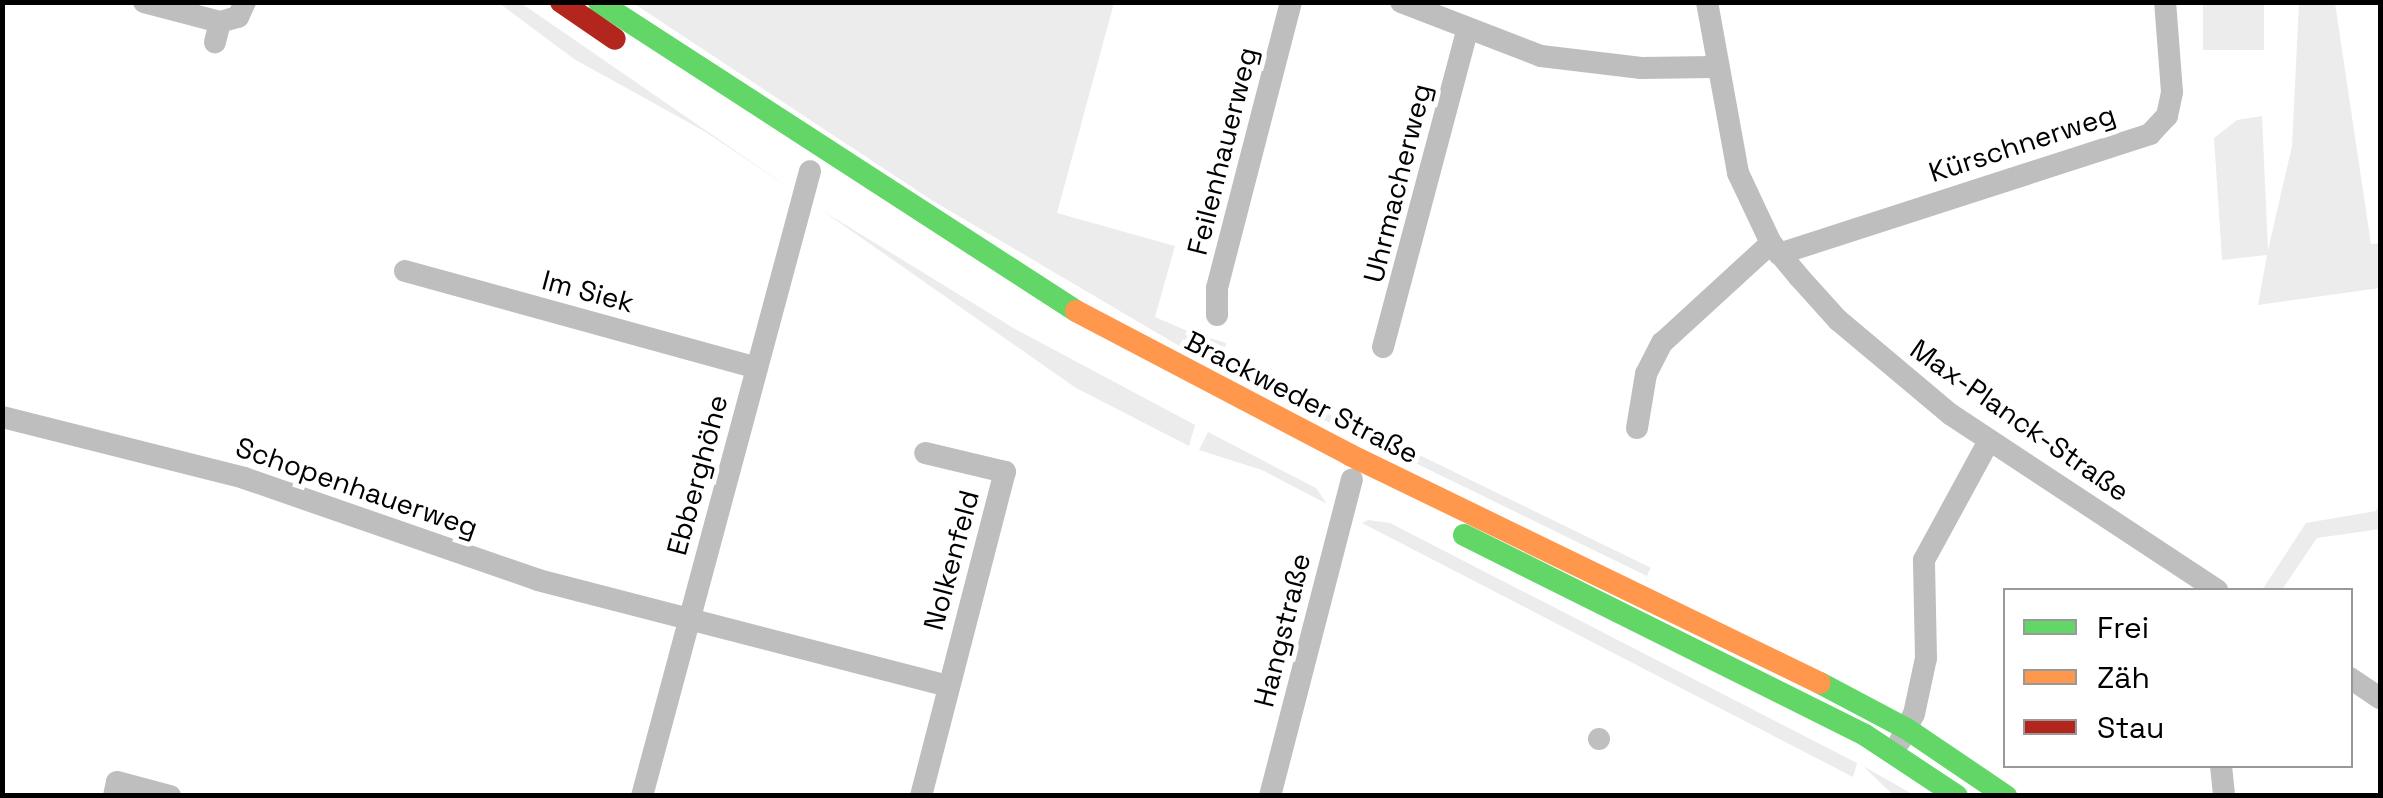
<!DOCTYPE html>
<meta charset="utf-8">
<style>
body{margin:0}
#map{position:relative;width:2383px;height:798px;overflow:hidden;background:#fff;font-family:"Space Grotesk",sans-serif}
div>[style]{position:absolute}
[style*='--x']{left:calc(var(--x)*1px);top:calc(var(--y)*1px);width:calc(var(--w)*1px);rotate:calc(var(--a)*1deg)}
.green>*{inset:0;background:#ececec;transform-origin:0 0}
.water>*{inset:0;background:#bfbfbf}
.round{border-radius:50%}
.street>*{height:22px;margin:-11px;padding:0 11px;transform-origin:11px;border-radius:11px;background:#bebebe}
.fast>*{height:22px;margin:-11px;padding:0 11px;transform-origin:11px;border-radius:11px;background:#63d668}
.slow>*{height:22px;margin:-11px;padding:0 11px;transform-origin:11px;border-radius:11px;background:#ff974d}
.jam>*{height:22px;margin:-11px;padding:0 11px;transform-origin:11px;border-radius:11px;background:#b3261e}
span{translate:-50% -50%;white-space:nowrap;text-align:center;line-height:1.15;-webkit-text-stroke:10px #fff;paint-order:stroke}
.street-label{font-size:28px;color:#000}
.frame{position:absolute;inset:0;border:5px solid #000;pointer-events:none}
.legend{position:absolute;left:2003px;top:588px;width:350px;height:180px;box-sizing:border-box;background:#fff;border:2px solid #999;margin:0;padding:12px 18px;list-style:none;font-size:30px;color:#000}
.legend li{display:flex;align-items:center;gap:20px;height:50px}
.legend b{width:50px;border:2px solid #999}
</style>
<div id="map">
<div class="green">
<div style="clip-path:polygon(499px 3px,521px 3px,791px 189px,704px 131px,574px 59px)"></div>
<div style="clip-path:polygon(633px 3px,1114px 3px,1057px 213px,1175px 246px,1155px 317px,1190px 332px,1181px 347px,933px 201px)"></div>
<div style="left:2203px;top:3px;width:61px;height:47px"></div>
<div style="clip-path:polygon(2299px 3px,2335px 3px,2371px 244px,2380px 243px,2380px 288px,2258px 305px,2267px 255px,2222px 260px,2214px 138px,2237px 120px,2262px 116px,2268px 250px,2292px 146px)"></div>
<div style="clip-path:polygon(823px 211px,1015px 329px,1195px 425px,1189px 446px,1076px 388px)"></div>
<div style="clip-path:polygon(1197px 334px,1226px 343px,1224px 354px,1356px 425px,1352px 434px,1188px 351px)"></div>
<div style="left:1364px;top:428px;width:319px;height:9px;rotate:26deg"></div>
<div style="clip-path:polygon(1208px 432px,1316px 488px,1327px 504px,1262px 470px,1199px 450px)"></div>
<div style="clip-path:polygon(2380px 502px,2380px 529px,2317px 538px,2282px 590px,2262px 590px,2306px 523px,2376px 511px)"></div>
<div style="clip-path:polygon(1368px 520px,1390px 523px,1857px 763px,1853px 777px,1362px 523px)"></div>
<div style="clip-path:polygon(1863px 766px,1914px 795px,1893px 795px)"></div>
</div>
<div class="water">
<div class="round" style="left:1588px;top:728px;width:22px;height:22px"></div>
</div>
<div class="street">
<div style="--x:144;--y:2;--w:79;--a:14.7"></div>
<div style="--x:220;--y:22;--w:21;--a:104"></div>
<div style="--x:1401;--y:2;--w:150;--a:21.1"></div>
<div style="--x:1541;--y:56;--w:101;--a:6.8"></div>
<div style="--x:1641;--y:68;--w:73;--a:-0.8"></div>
<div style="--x:1707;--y:2;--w:174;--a:79.7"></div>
<div style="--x:1738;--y:173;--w:77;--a:64.8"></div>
<div style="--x:1771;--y:243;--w:45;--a:50.4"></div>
<div style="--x:1800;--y:278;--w:57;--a:47.9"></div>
<div style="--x:1838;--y:320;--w:146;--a:40"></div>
<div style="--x:1950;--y:414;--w:320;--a:33.4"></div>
<div style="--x:220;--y:22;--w:19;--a:-16"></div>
<div style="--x:238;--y:17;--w:17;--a:-65"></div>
<div style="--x:1779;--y:254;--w:390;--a:-17.9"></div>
<div style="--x:2150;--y:134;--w:25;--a:-47"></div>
<div style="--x:2167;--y:116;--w:25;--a:-78"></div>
<div style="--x:2172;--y:92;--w:90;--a:-94.4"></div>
<div style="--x:405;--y:271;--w:364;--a:15.4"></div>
<div style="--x:1217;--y:315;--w:27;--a:-90"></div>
<div style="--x:1217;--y:288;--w:295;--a:-75.5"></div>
<div style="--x:1383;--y:347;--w:326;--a:-75.1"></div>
<div style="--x:2;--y:417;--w:250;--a:14.1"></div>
<div style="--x:244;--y:478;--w:311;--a:19.1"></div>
<div style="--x:538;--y:580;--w:424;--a:14.5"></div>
<div style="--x:1637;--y:428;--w:55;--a:-80.5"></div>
<div style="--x:1646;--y:374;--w:35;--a:-63"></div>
<div style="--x:1662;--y:343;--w:148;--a:-42.5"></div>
<div style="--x:2350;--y:678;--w:36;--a:34"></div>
<div style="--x:1900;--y:741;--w:30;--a:-63"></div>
<div style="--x:1914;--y:714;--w:57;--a:-77.9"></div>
<div style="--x:1926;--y:658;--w:98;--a:-91.2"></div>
<div style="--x:1924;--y:560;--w:136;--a:-61.4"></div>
<div style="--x:2221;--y:766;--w:30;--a:84"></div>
<div style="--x:114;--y:796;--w:14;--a:-78"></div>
<div style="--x:117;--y:782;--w:55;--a:14.8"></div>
<div style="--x:642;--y:796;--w:647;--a:-74.95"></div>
<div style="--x:921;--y:796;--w:335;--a:-75.5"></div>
<div style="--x:1005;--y:472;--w:82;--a:-166.6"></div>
<div style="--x:1270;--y:796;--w:327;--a:-75.5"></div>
</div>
<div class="fast">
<div style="--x:599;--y:2;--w:568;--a:32.94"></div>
<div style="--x:1464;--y:535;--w:448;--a:26.5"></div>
<div style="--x:1865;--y:735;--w:110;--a:33.5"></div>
<div style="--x:1820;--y:683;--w:98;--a:27.9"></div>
<div style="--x:1907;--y:729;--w:120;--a:34.1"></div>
</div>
<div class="slow">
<div style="--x:1076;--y:311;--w:310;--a:27.7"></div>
<div style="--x:1350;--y:455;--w:522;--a:25.88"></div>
</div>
<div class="jam">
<div style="--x:561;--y:2;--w:65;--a:34.4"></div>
</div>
<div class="street-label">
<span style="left:2022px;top:143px;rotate:-18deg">Kürschnerweg</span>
<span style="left:1222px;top:151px;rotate:-76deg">Feilenhauerweg</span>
<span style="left:1397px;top:183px;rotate:-76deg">Uhrmacherweg</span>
<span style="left:588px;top:291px;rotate:15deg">Im Siek</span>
<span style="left:1302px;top:397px;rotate:27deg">Brackweder Straße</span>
<span style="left:2020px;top:420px;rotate:35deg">Max-Planck-Straße</span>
<span style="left:697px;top:475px;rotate:-75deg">Ebberghöhe</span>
<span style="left:357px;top:487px;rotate:19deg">Schopenhauerweg</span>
<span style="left:951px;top:560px;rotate:-75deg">Nolkenfeld</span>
<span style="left:1282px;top:630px;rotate:-76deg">Hangstraße</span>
</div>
<div class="frame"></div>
<ul class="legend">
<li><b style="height:12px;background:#63d668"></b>Frei</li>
<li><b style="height:12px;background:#ff974d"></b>Zäh</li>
<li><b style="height:12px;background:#b3261e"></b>Stau</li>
</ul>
</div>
